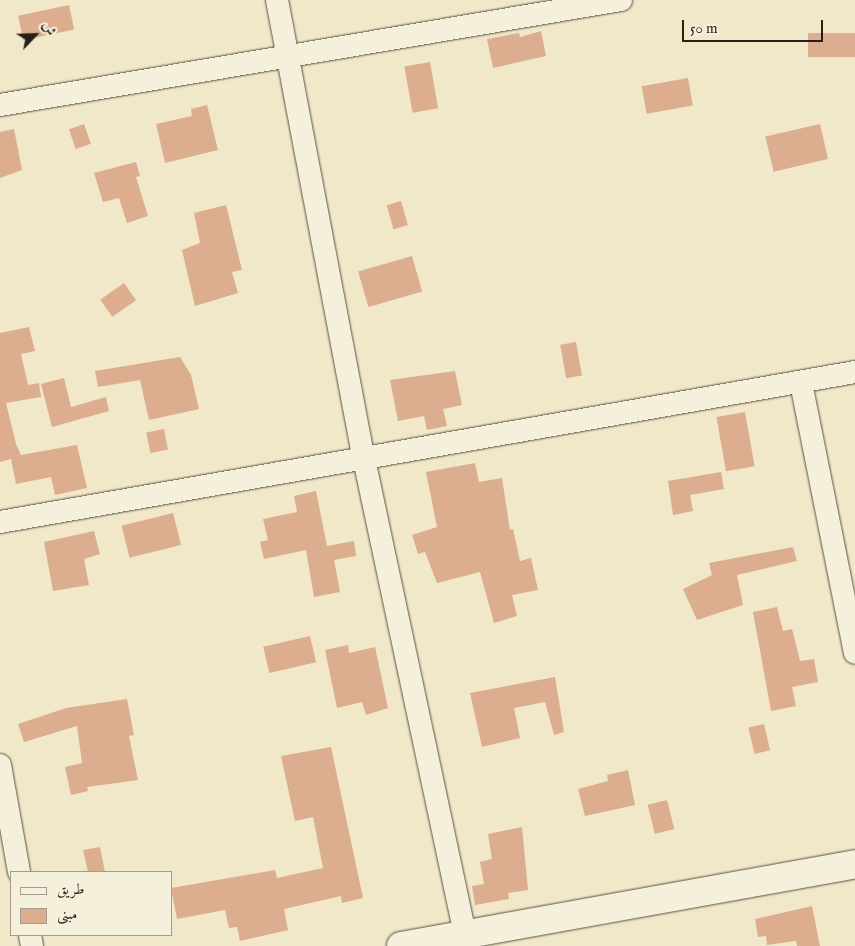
<!DOCTYPE html>
<meta charset="utf-8">
<style>
body{margin:0}
#map{position:relative;width:855px;height:946px;overflow:hidden;background:#f0e8c8;font-family:"IM FELL English",Amiri,serif}
div>[style]{position:absolute}
[style*='--x']{left:calc(var(--x)*1px);top:calc(var(--y)*1px);width:calc(var(--w)*1px);rotate:calc(var(--a)*1deg)}
.building>*{inset:0;background:#ddad8f;transform-origin:0 0}
.roads{filter:drop-shadow(0 0 1px #5b5043) drop-shadow(0 0 1px #5b5043)}
.street>*{height:22px;margin:-11px;padding:0 11px;transform-origin:11px;border-radius:11px;background:#f5f0db}
.secondary>*{height:28px;margin:-14px;padding:0 14px;transform-origin:14px;border-radius:14px;background:#f5f0db}
span{translate:-50% -50%;white-space:nowrap;text-align:center;line-height:1.15;-webkit-text-stroke:4.5px #f5f0db;paint-order:stroke}
.legend{position:absolute;left:10px;top:871px;width:162px;height:65px;box-sizing:border-box;background:#f5f0db;border:1px solid #a39c8d;margin:0;padding:6px 9px;list-style:none;font-size:15px;color:#291e17}
.legend li{display:flex;align-items:center;gap:10px;height:25px}
.legend b{width:25px;border:1px solid #a39c8d}
.north{position:absolute;left:10px;top:10px;width:50px;height:50px;-webkit-text-stroke:4px #f5f0db;paint-order:stroke;rotate:66deg;font-size:14px;font-weight:700;line-height:20px;text-align:center;color:#291e17}
.north::after{content:'';display:block;margin:auto;width:18px;height:22px;background:#291e17;clip-path:polygon(50% 0,100% 100%,50% 72%,0 100%)}
.scale{position:absolute;left:682px;top:20px;width:141px;height:22px;box-sizing:border-box;border:2px solid #291e17;border-top:0;padding-left:6px;font-size:15px;line-height:18px;white-space:nowrap;color:#291e17;-webkit-text-stroke:4px #f5f0db;paint-order:stroke}
</style>
<div id="map">
<div class="building">
<div style="left:69px;top:5px;width:25px;height:52px;rotate:78deg"></div>
<div style="clip-path:polygon(541px 31px,546px 56px,493px 68px,487px 39px,519px 33px,520px 37px)"></div>
<div style="left:855px;top:33px;width:24px;height:47px;rotate:90deg"></div>
<div style="left:430px;top:62px;width:47px;height:26px;rotate:80deg"></div>
<div style="left:688px;top:78px;width:28px;height:47px;rotate:80deg"></div>
<div style="clip-path:polygon(207px 105px,218px 150px,165px 163px,156px 124px,192px 116px,191px 109px)"></div>
<div style="left:84px;top:124px;width:21px;height:16px;rotate:71deg"></div>
<div style="left:820px;top:124px;width:36px;height:56px;rotate:77deg"></div>
<div style="clip-path:polygon(14px 129px,22px 170px,0 178px,0 132px)"></div>
<div style="clip-path:polygon(136px 162px,140px 176px,136px 177px,148px 216px,127px 223px,119px 198px,103px 202px,94px 173px)"></div>
<div style="left:401px;top:201px;width:25px;height:15px;rotate:74deg"></div>
<div style="clip-path:polygon(226px 205px,242px 270px,232px 272px,238px 293px,195px 306px,182px 250px,200px 243px,194px 213px)"></div>
<div style="left:412px;top:256px;width:37px;height:56px;rotate:74deg"></div>
<div style="left:124px;top:283px;width:21px;height:29px;rotate:55deg"></div>
<div style="clip-path:polygon(29px 327px,35px 351px,21px 354px,28px 385px,39px 383px,41px 397px,6px 403px,16px 444px,21px 455px,77px 445px,87px 488px,55px 495px,51px 477px,16px 484px,11px 459px,0 462px,0 333px)"></div>
<div style="left:576px;top:342px;width:34px;height:16px;rotate:80deg"></div>
<div style="clip-path:polygon(180px 357px,191px 375px,199px 409px,149px 420px,140px 380px,98px 387px,95px 371px)"></div>
<div style="clip-path:polygon(455px 371px,462px 405px,443px 409px,447px 426px,427px 430px,424px 416px,398px 421px,390px 380px)"></div>
<div style="clip-path:polygon(64px 378px,71px 407px,106px 397px,109px 411px,52px 427px,41px 384px)"></div>
<div style="left:745px;top:412px;width:55px;height:29px;rotate:80deg"></div>
<div style="left:164px;top:429px;width:21px;height:18px;rotate:79deg"></div>
<div style="clip-path:polygon(475px 463px,479px 482px,502px 478px,510px 530px,513px 529px,520px 561px,531px 558px,538px 590px,512px 595px,517px 616px,494px 623px,480px 572px,437px 583px,425px 552px,418px 554px,412px 535px,437px 527px,426px 472px)"></div>
<div style="clip-path:polygon(721px 472px,724px 489px,690px 495px,693px 511px,673px 515px,668px 481px)"></div>
<div style="clip-path:polygon(316px 491px,327px 546px,354px 541px,356px 556px,334px 560px,340px 592px,314px 597px,306px 550px,264px 559px,260px 542px,268px 540px,263px 519px,297px 512px,294px 496px)"></div>
<div style="left:173px;top:513px;width:33px;height:53px;rotate:76deg"></div>
<div style="clip-path:polygon(94px 531px,100px 554px,84px 559px,89px 585px,53px 591px,44px 542px)"></div>
<div style="clip-path:polygon(793px 547px,797px 561px,737px 575px,743px 605px,697px 620px,683px 589px,712px 575px,709px 563px)"></div>
<div style="clip-path:polygon(777px 607px,783px 631px,792px 629px,800px 661px,814px 659px,818px 682px,792px 687px,796px 706px,771px 711px,753px 612px)"></div>
<div style="left:310px;top:636px;width:27px;height:48px;rotate:77deg"></div>
<div style="clip-path:polygon(348px 645px,349px 653px,375px 647px,388px 708px,366px 715px,362px 702px,337px 708px,325px 650px)"></div>
<div style="clip-path:polygon(555px 677px,564px 732px,554px 735px,545px 702px,514px 708px,520px 738px,482px 747px,470px 693px)"></div>
<div style="clip-path:polygon(127px 699px,134px 735px,129px 736px,138px 780px,87px 787px,88px 791px,71px 795px,65px 767px,82px 763px,77px 726px,24px 742px,18px 724px,66px 708px)"></div>
<div style="left:764px;top:724px;width:27px;height:16px;rotate:77deg"></div>
<div style="clip-path:polygon(331px 747px,363px 898px,342px 903px,341px 896px,284px 909px,288px 930px,240px 941px,237px 927px,229px 928px,225px 910px,177px 919px,171px 888px,275px 870px,277px 878px,323px 868px,313px 817px,295px 821px,281px 756px)"></div>
<div style="clip-path:polygon(628px 770px,635px 805px,585px 816px,578px 789px,608px 781px,607px 775px)"></div>
<div style="left:667px;top:800px;width:30px;height:20px;rotate:76deg"></div>
<div style="clip-path:polygon(522px 827px,528px 890px,508px 893px,509px 899px,475px 905px,472px 886px,484px 884px,480px 862px,492px 859px,488px 834px)"></div>
<div style="clip-path:polygon(100px 847px,105px 872px,88px 872px,83px 850px)"></div>
<div style="clip-path:polygon(812px 906px,820px 946px,797px 946px,796px 941px,767px 945px,766px 936px,758px 937px,755px 919px)"></div>
</div>
<div class="roads">
<div class="street">
<div style="--x:277;--y:0;--w:467;--a:79.3"></div>
<div style="--x:364;--y:459;--w:486;--a:78"></div>
<div style="--x:0;--y:105;--w:630;--a:-9.6"></div>
<div style="--x:801;--y:383;--w:275;--a:78.7"></div>
<div style="--x:0;--y:522;--w:868;--a:-9.95"></div>
<div style="--x:0;--y:765;--w:109;--a:79.9"></div>
<div style="--x:30;--y:935;--w:11;--a:80"></div>
</div>
<div class="secondary">
<div style="--x:401;--y:946;--w:461;--a:-10.2"></div>
</div>
</div>
<ul class="legend">
<li><b style="height:6px;background:#f5f0db"></b>طريق</li>
<li><b style="height:14px;background:#ddad8f"></b>مبنى</li>
</ul>
<div class="north">ش</div>
<div class="scale">50 m</div>
</div>
